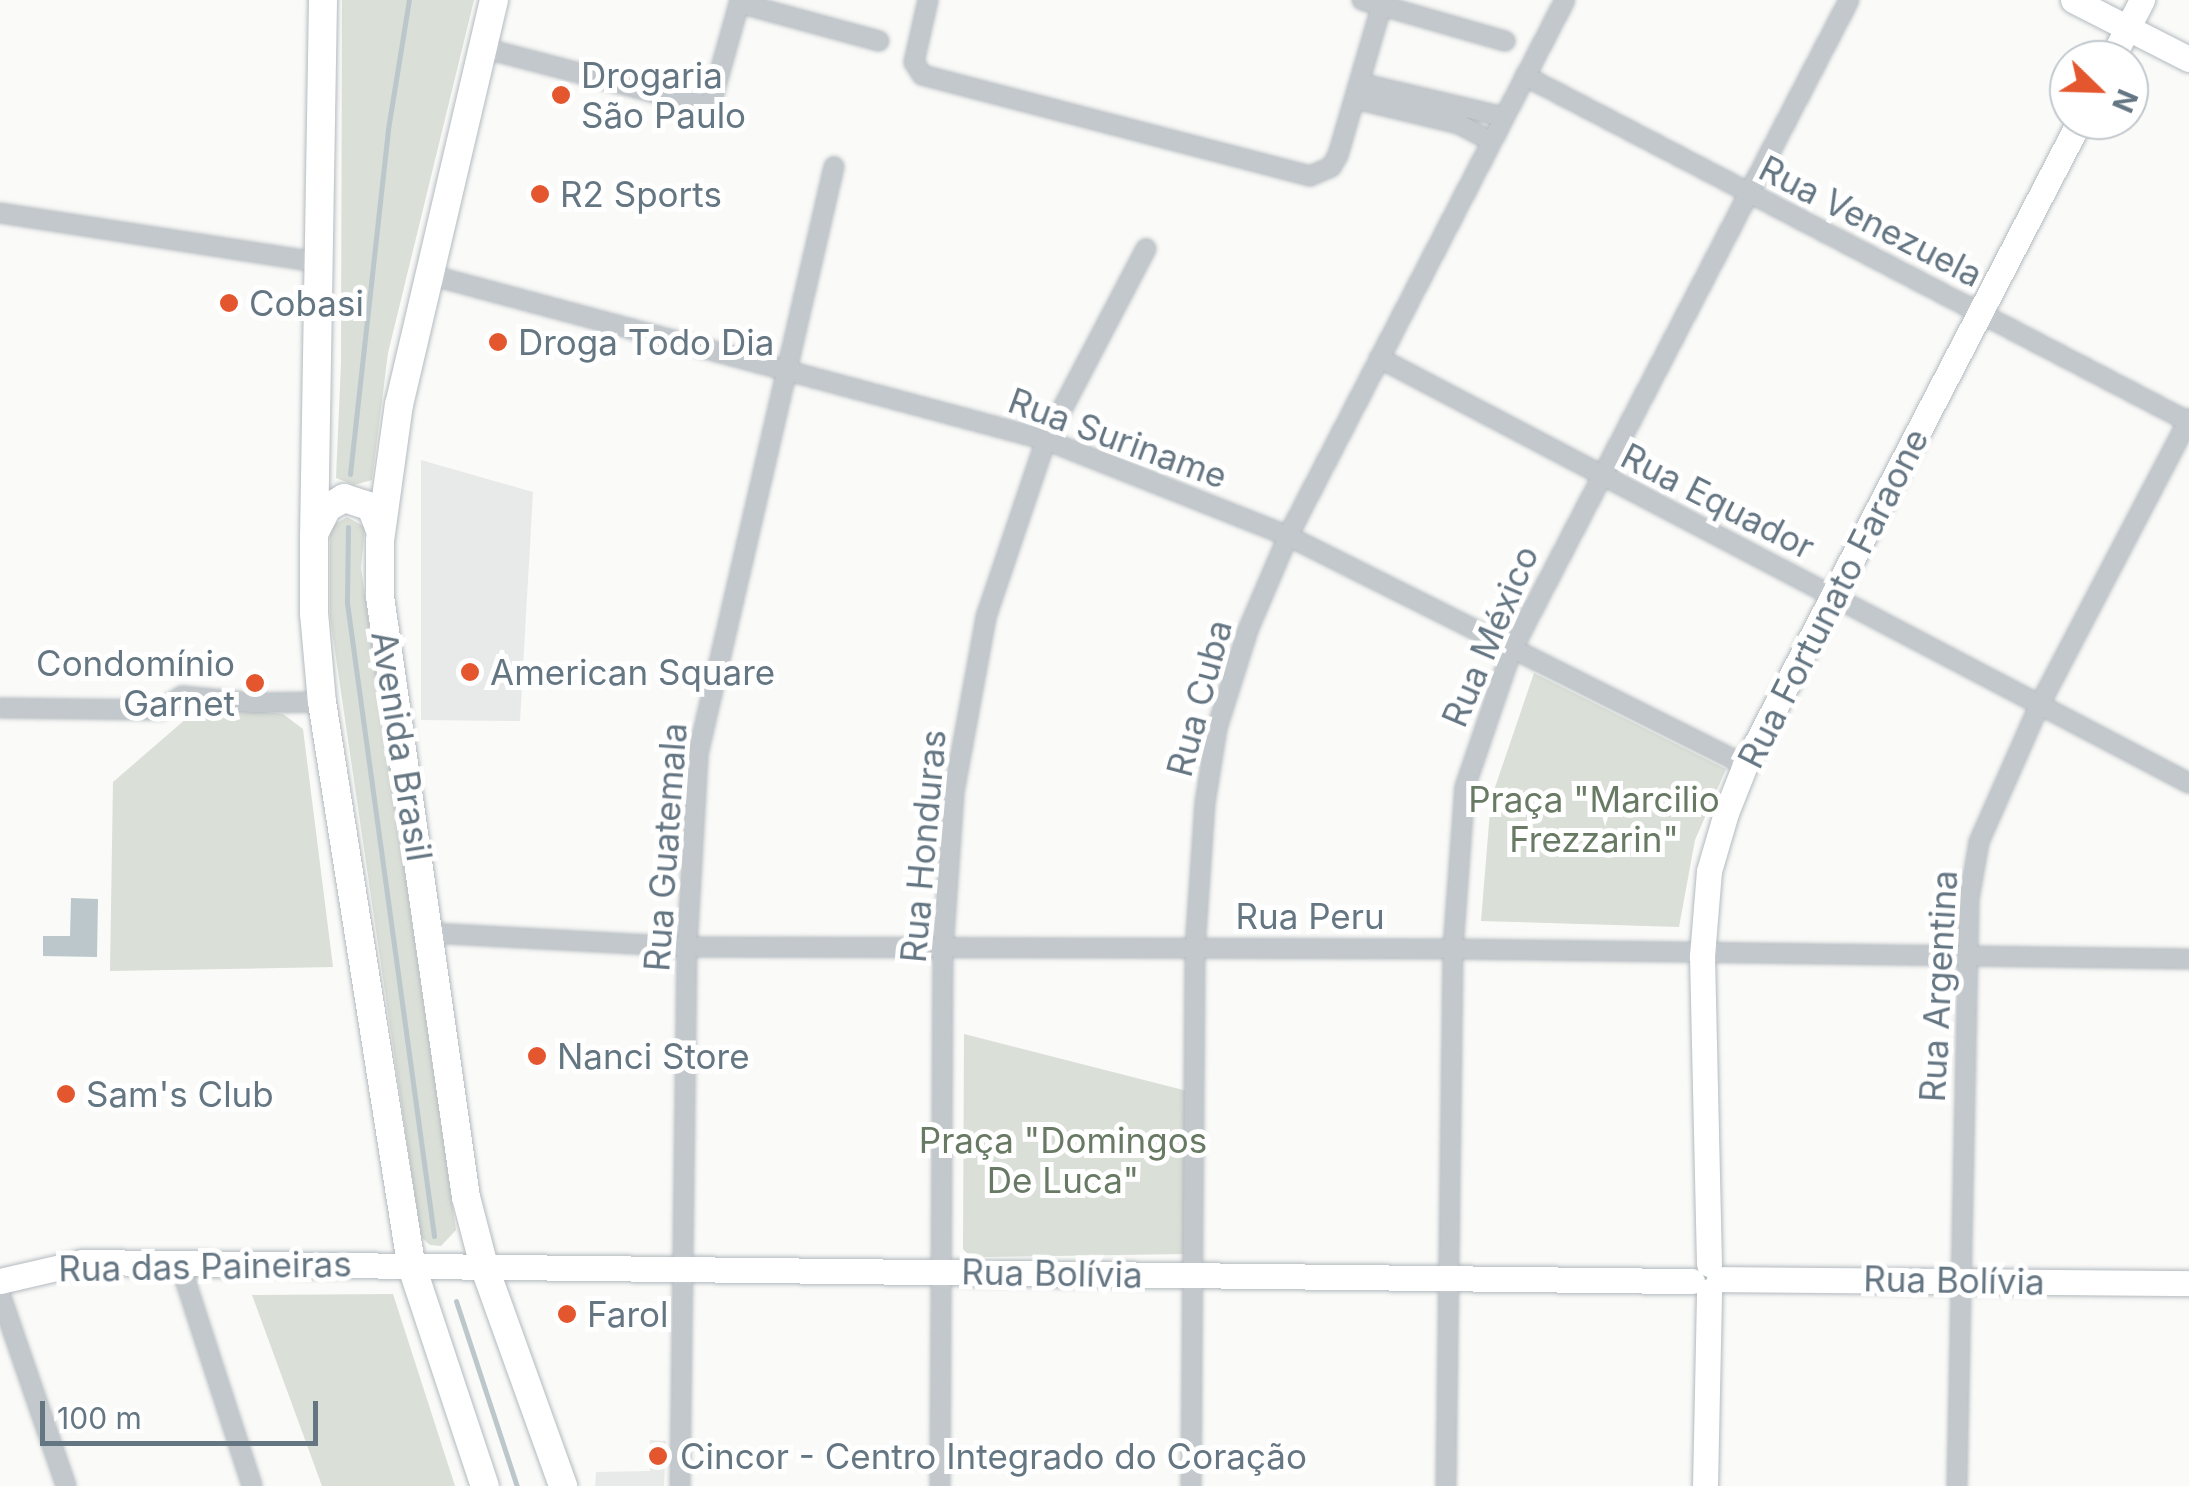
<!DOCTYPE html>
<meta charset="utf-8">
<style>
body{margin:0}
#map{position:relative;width:2189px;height:1486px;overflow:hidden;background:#fafaf8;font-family:Inter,sans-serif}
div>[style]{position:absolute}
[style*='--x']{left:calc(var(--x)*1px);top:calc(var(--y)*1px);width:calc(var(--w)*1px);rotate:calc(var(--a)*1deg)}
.built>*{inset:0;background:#e8e9e9}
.green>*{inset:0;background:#dadfd7}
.water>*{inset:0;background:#bbc7cb}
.stream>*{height:5px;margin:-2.5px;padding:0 2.5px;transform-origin:2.5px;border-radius:2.5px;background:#bbc7cb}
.roads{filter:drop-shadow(0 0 2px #b3babf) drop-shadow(0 0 2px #b3babf)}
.minor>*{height:18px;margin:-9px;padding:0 9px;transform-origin:9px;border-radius:9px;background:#c3c8cc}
.secondary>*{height:25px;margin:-12.5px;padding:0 12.5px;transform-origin:12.5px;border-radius:12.5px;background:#fff}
.primary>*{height:28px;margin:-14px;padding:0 14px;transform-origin:14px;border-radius:14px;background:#fff}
.dots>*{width:28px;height:28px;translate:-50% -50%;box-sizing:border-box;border:5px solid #fff;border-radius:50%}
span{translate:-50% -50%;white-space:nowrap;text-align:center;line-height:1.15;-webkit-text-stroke:10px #fff;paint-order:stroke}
.poi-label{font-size:35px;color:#657683}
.left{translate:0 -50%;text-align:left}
.right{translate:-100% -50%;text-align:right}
.street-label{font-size:35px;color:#657683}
.park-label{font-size:35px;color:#687a64}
.north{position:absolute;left:2049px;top:40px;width:100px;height:100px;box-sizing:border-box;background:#fff;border:2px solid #c1c8cd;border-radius:50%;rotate:113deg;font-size:28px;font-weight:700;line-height:40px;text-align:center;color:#657683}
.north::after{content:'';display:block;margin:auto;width:35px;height:45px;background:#e4572e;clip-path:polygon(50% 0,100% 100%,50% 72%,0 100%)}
.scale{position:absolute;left:40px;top:1401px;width:278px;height:45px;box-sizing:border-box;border:5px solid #657683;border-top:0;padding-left:12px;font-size:30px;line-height:35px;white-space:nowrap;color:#657683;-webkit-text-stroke:8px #fff;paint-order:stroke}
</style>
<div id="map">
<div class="built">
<div style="clip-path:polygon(421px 460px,533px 492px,520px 721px,421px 720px)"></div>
<div style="clip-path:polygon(650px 1440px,666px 1441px,664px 1486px,595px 1486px,596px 1472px,650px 1471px)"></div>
</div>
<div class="green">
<div style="clip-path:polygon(342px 0,474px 0,388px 353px,372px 480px,354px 485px,336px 478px,341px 363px)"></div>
<div style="clip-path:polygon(347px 517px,365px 527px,361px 568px,456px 1230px,441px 1246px,430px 1245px,421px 1237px,330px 617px,330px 527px)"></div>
<div style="clip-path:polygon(1534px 673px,1726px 769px,1695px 840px,1679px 927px,1481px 921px,1491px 799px)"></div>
<div style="clip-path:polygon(215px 707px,283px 714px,303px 729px,333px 967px,110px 971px,113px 782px,187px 718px)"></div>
<div style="clip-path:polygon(964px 1034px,1191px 1092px,1187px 1254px,978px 1257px,967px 1253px,963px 1249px)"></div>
<div style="clip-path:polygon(393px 1294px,455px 1486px,322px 1486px,252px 1295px)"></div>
</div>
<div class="water">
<div style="clip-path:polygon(71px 898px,98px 899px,97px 957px,43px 956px,43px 936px,70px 936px)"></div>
</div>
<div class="stream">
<div style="--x:350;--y:474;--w:347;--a:-83.7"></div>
<div style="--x:388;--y:129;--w:131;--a:-80.8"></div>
<div style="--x:348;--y:527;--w:76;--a:90.8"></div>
<div style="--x:347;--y:603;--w:639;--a:82.17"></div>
<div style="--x:456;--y:1301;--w:195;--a:71.8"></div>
</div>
<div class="roads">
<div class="minor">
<div style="--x:928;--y:0;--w:64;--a:102.7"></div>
<div style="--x:914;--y:62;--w:15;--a:58"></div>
<div style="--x:922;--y:75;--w:401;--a:14.6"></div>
<div style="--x:1310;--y:176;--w:23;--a:-23"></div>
<div style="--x:1331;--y:167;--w:14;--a:-60"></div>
<div style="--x:1338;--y:155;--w:156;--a:-73.7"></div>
<div style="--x:1362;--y:0;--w:149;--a:16"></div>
<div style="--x:739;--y:3;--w:145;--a:15.2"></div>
<div style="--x:483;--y:48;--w:235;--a:14.6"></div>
<div style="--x:710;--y:107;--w:111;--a:-74.3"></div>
<div style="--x:1525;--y:76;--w:749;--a:27.52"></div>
<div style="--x:1360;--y:83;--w:148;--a:13.3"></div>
<div style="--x:1355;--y:99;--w:107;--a:13.5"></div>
<div style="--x:1459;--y:124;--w:36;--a:28"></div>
<div style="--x:0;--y:213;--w:320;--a:8.8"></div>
<div style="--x:430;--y:275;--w:638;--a:15"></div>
<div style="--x:1046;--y:440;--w:260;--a:21.6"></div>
<div style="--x:1288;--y:536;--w:511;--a:26.62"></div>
<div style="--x:1379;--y:358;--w:915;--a:27.69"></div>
<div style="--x:0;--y:708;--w:160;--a:0.7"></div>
<div style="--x:160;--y:710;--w:26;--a:-32"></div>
<div style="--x:182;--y:696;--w:72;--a:5.6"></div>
<div style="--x:254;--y:703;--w:68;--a:-0.8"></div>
<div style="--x:430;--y:933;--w:257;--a:3.1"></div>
<div style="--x:687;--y:947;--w:766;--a:0.15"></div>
<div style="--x:1453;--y:949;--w:736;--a:0.78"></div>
<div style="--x:180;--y:1264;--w:233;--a:72"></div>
<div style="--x:0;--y:1294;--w:203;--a:71"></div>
<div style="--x:680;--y:1486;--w:539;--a:-89.26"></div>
<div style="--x:687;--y:947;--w:193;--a:-86.7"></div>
<div style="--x:698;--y:754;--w:603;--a:-76.96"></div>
<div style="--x:940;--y:1486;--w:536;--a:-89.68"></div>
<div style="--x:943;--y:950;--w:158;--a:-86"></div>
<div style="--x:954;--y:792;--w:178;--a:-79.6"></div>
<div style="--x:986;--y:617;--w:187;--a:-71.3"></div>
<div style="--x:1046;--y:440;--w:216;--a:-62.4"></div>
<div style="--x:1191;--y:1486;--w:537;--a:-89.57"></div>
<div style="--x:1195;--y:949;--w:146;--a:-86.1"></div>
<div style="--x:1205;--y:803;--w:76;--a:-80.9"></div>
<div style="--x:1217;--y:728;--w:103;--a:-72.4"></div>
<div style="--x:1248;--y:630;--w:102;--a:-66.9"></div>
<div style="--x:1288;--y:536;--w:603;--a:-62.67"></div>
<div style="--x:1446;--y:1486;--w:537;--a:-89.25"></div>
<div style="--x:1453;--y:949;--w:162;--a:-85.8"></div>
<div style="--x:1465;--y:787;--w:145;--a:-71.1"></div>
<div style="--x:1512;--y:650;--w:732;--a:-62.59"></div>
<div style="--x:1957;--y:1486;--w:587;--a:-88.83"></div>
<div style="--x:1969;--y:899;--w:58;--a:-80"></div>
<div style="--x:1979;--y:842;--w:151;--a:-66.2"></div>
<div style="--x:2040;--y:704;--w:322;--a:-62.4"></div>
</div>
<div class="secondary">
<div style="--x:2073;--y:0;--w:130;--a:27"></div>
<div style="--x:2111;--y:60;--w:68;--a:-62.7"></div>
<div style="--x:1709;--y:1264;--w:308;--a:-91.3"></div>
<div style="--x:1702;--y:956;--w:85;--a:-85.3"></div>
<div style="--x:1709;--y:871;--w:60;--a:-73.7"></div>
<div style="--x:1726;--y:813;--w:52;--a:-68.4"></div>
<div style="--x:1745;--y:765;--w:727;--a:-62.55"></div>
<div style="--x:1719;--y:1279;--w:470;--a:0.5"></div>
<div style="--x:0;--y:1281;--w:84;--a:-13"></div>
<div style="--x:82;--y:1262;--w:1610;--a:0.68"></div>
<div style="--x:1705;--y:1486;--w:195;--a:-88.8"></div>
</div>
<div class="primary">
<div style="--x:323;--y:0;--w:536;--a:90.96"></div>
<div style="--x:314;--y:536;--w:77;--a:90"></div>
<div style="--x:314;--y:613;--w:89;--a:84.9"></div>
<div style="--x:322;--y:702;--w:569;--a:81"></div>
<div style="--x:411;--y:1264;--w:234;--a:71.6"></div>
<div style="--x:494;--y:0;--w:415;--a:103.2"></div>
<div style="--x:399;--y:404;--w:138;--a:97.9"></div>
<div style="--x:380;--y:541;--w:55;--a:90"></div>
<div style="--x:380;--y:596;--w:607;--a:81.86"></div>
<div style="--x:466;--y:1197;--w:71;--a:75.4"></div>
<div style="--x:484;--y:1266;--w:234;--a:70.2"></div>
<div style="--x:315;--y:532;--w:27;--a:-63"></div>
<div style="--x:327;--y:508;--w:20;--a:-30"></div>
<div style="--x:344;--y:498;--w:28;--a:18"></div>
<div style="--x:371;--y:507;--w:25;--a:69"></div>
</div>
</div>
<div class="dots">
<div style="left:561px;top:95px;background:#e4572e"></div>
<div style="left:540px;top:194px;background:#e4572e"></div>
<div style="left:229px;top:303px;background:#e4572e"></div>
<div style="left:498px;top:342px;background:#e4572e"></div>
<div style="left:470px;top:672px;background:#e4572e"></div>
<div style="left:255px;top:683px;background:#e4572e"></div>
<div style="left:537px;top:1056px;background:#e4572e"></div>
<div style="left:66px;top:1094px;background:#e4572e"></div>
<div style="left:567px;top:1314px;background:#e4572e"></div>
<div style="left:658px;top:1456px;background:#e4572e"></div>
</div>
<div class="poi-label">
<span class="left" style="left:581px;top:95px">Drogaria<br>São Paulo</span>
<span class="left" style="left:560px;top:194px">R2 Sports</span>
<span class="left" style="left:249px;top:303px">Cobasi</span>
<span class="left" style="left:518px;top:342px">Droga Todo Dia</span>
<span class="right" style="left:235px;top:683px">Condomínio<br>Garnet</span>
<span class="left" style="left:490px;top:672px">American Square</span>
<span class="left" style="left:557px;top:1056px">Nanci Store</span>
<span class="left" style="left:86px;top:1094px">Sam's Club</span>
<span class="left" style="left:587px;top:1314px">Farol</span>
<span class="left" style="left:680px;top:1456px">Cincor - Centro Integrado do Coração</span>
</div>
<div class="street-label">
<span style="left:1871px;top:221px;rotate:27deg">Rua Venezuela</span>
<span style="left:1118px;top:438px;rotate:20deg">Rua Suriname</span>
<span style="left:1718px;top:501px;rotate:27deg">Rua Equador</span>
<span style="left:1833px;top:598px;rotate:-63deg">Rua Fortunato Faraone</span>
<span style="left:1490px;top:636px;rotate:-67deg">Rua México</span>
<span style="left:1199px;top:698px;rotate:-75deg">Rua Cuba</span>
<span style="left:402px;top:746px;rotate:81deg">Avenida Brasil</span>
<span style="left:923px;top:846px;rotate:-85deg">Rua Honduras</span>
<span style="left:665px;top:847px;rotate:-86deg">Rua Guatemala</span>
<span style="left:1310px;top:916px">Rua Peru</span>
<span style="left:1938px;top:986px;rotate:-87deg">Rua Argentina</span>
<span style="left:205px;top:1266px;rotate:-1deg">Rua das Paineiras</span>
<span style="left:1052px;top:1273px;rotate:1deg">Rua Bolívia</span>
<span style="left:1954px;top:1280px;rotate:1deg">Rua Bolívia</span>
</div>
<div class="park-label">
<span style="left:1594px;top:819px">Praça "Marcilio<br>Frezzarin"</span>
<span style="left:1063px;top:1160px">Praça "Domingos<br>De Luca"</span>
</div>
<div class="north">N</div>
<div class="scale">100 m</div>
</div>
